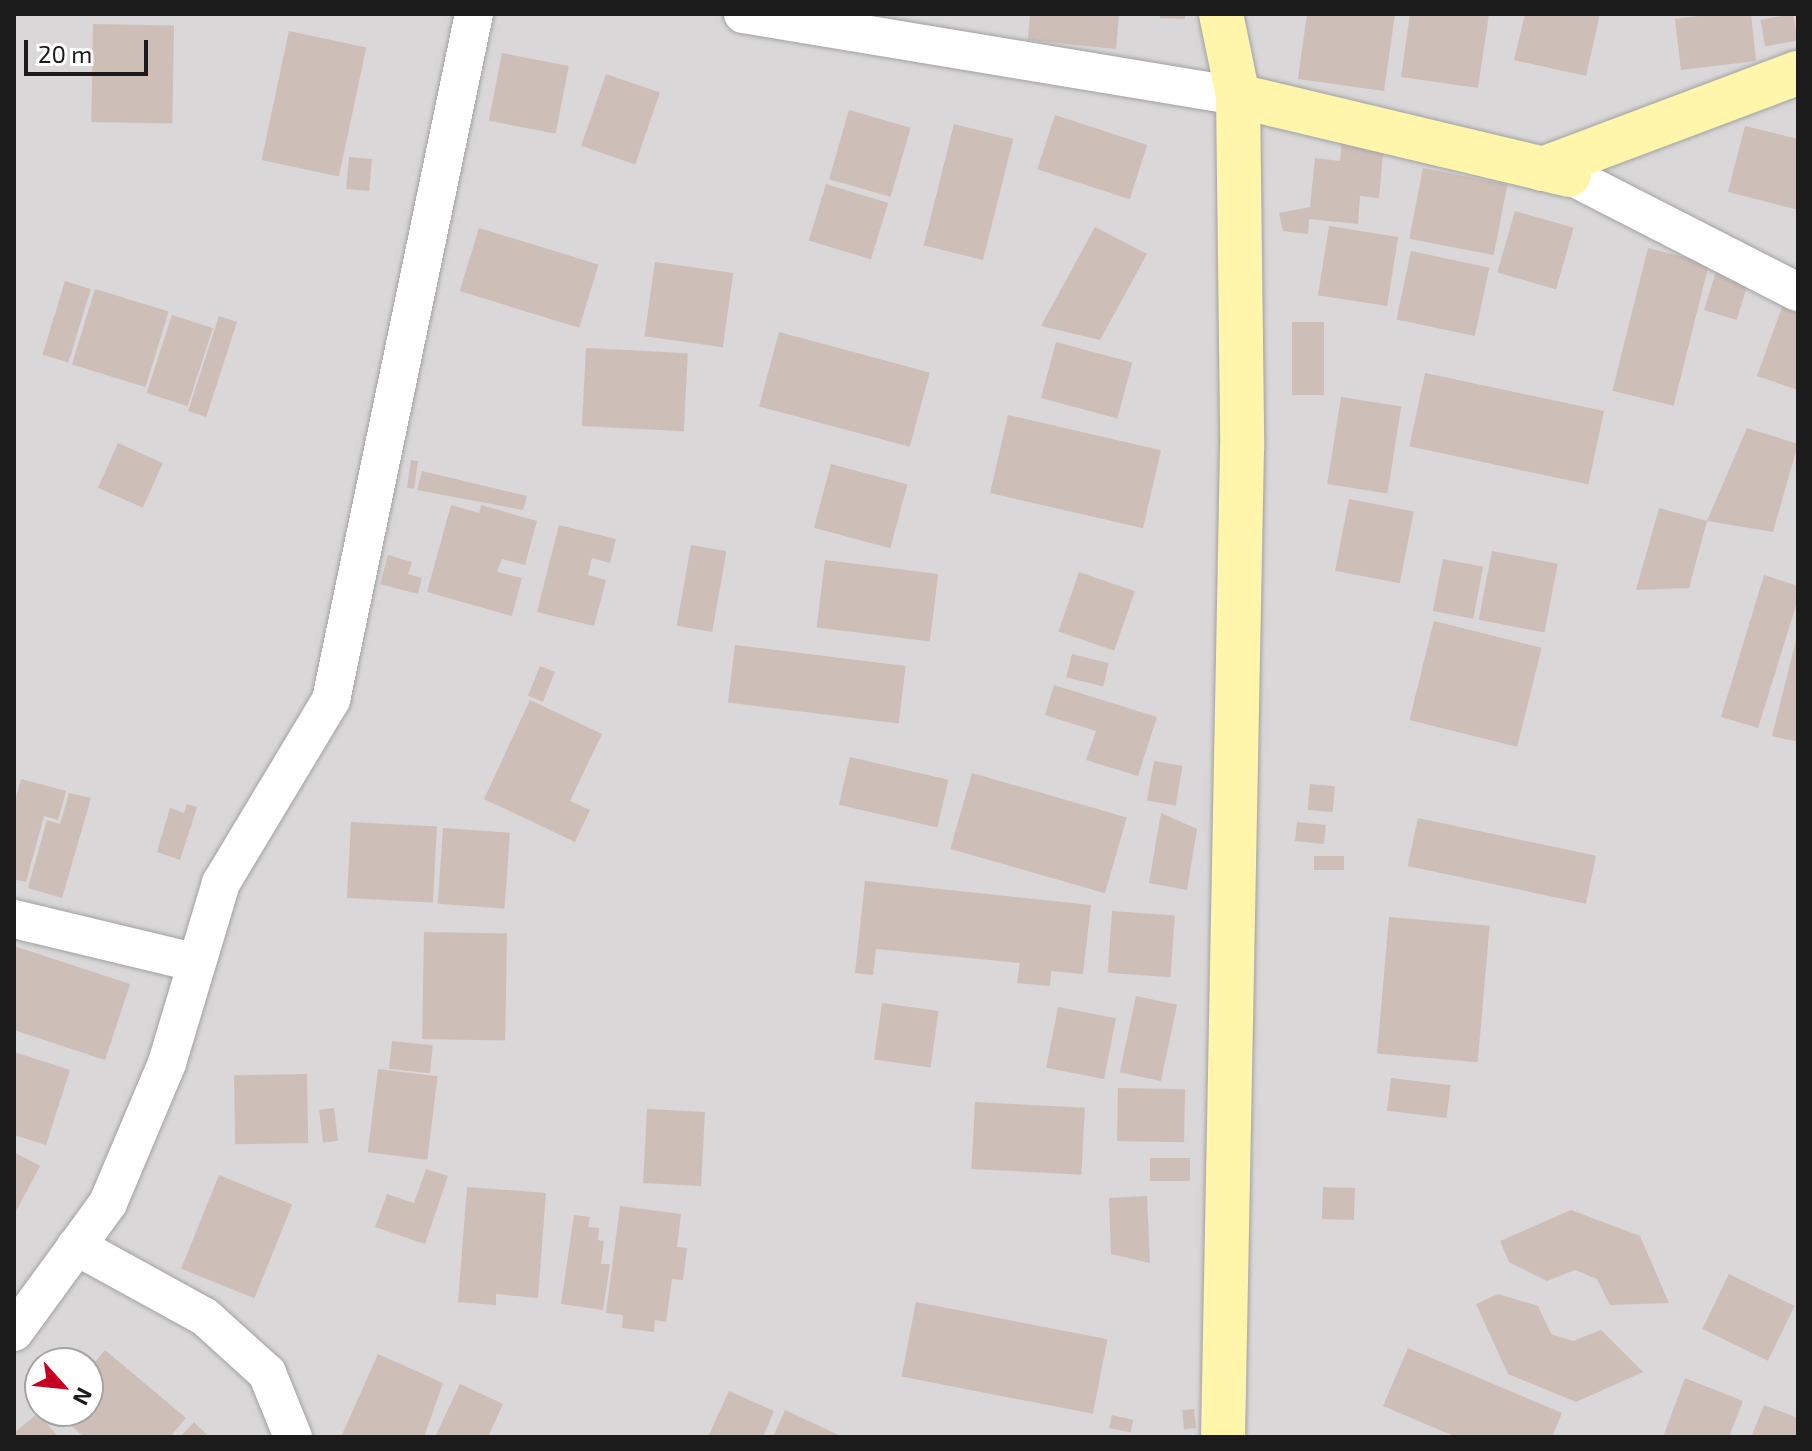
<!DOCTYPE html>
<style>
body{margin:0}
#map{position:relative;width:1812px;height:1451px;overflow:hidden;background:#eee6df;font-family:"Exo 2",sans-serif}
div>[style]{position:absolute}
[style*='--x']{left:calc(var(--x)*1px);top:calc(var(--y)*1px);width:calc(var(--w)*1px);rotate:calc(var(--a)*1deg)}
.residential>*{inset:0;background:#d9d7d8}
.building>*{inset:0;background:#cebeb8;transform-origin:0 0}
.roads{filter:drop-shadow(0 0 2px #a2a2a2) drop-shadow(0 0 2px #a2a2a2)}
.street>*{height:38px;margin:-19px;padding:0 19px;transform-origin:19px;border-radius:19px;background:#fff}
.secondary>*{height:44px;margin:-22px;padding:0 22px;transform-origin:22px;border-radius:22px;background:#fff6ab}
span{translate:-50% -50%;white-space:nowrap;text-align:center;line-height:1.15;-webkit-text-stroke:7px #fff;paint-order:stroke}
.frame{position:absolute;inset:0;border:16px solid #1b1b1b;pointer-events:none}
.north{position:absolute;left:24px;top:1347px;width:80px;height:80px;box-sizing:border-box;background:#fff;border:2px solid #a4a4a4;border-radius:50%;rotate:117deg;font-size:22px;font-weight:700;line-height:32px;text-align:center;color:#1b1b1b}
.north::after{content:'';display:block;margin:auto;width:28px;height:36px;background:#c50020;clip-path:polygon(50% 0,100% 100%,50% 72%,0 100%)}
.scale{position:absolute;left:24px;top:40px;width:124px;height:36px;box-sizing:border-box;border:4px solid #1b1b1b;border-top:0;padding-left:10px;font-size:24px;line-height:28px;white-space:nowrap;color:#1b1b1b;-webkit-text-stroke:6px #fff;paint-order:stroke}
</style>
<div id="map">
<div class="residential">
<div style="clip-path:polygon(evenodd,14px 14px,1798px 14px,1798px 1437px,14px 1437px,14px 14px,40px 1363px,88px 1363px,88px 1411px,40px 1411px,40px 1363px)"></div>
</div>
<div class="building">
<div style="clip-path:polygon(1030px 14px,1119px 14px,1116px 49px,1028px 40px)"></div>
<div style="clip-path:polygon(1160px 14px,1185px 14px,1185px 19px,1160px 18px)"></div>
<div style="clip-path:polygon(1307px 14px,1395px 14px,1384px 91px,1298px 79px)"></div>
<div style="clip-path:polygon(1410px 14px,1489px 14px,1478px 88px,1401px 77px)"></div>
<div style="clip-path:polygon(1525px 14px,1600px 14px,1586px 76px,1514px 60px)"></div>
<div style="clip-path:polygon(1713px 14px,1751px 14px,1756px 61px,1681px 70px,1675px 19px)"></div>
<div style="left:1793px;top:14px;width:27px;height:33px;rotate:80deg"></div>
<div style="left:93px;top:24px;width:81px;height:98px;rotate:1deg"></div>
<div style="left:289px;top:31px;width:79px;height:132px;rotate:12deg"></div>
<div style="left:502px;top:53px;width:68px;height:69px;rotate:11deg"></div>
<div style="left:606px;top:74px;width:57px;height:76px;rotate:19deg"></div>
<div style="left:849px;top:110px;width:64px;height:72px;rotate:16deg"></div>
<div style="left:1055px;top:115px;width:97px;height:57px;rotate:18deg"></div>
<div style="left:954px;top:124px;width:61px;height:125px;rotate:14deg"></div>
<div style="clip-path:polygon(1745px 126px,1798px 139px,1798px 210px,1728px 192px)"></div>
<div style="clip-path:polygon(1342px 138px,1384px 142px,1379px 198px,1360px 196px,1358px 224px,1309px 219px,1308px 234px,1283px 231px,1279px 213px,1310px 207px,1315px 158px,1340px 161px)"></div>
<div style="left:349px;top:157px;width:23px;height:32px;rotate:5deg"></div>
<div style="left:1423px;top:168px;width:86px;height:72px;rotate:11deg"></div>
<div style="left:826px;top:184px;width:65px;height:59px;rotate:17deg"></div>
<div style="left:1515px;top:211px;width:61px;height:64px;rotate:16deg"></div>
<div style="left:1329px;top:226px;width:70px;height:70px;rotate:9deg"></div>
<div style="clip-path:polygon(1095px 227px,1147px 254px,1100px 340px,1041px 326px)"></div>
<div style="left:479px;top:228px;width:125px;height:66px;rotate:17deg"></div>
<div style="left:1648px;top:248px;width:63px;height:147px;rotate:14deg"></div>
<div style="left:1411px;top:251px;width:80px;height:70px;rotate:12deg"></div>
<div style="left:655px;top:262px;width:79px;height:75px;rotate:8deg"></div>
<div style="left:1717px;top:268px;width:34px;height:44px;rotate:17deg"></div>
<div style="left:65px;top:281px;width:27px;height:77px;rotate:17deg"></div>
<div style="left:95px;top:289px;width:77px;height:79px;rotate:17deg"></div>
<div style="clip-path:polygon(1782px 307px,1798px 312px,1798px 390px,1757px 376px)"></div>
<div style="left:172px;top:315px;width:43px;height:82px;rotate:18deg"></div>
<div style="left:219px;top:316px;width:19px;height:100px;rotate:18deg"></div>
<div style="left:1292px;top:322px;width:32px;height:73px"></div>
<div style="left:779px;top:332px;width:156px;height:77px;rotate:15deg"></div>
<div style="left:1056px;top:342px;width:79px;height:58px;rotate:15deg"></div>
<div style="left:586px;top:348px;width:102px;height:78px;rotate:3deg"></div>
<div style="left:1425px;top:373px;width:183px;height:75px;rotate:12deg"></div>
<div style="left:1341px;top:397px;width:61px;height:88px;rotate:9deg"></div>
<div style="left:1008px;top:415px;width:157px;height:80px;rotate:13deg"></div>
<div style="clip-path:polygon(1747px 428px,1798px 444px,1773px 532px,1707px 521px)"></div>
<div style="left:118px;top:443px;width:49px;height:49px;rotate:24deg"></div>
<div style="left:411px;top:460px;width:7px;height:28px;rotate:8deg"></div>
<div style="left:831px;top:464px;width:79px;height:66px;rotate:15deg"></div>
<div style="clip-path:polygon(422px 471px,527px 496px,523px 510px,417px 490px)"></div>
<div style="left:1349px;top:499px;width:66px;height:73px;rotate:11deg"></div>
<div style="clip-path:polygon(451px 505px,479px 513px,481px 505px,537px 521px,525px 565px,502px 559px,497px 572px,522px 578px,512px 616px,427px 592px)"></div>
<div style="clip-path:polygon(1659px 508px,1707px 521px,1689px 588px,1636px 590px)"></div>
<div style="clip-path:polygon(559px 525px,616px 539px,610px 563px,592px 558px,588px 575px,606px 580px,594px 626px,537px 612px)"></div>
<div style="left:691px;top:545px;width:36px;height:82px;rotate:10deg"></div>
<div style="left:1492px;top:551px;width:67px;height:70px;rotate:11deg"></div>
<div style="clip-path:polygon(388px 555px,412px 562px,408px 574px,422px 578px,418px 594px,380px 584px)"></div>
<div style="left:1443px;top:559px;width:41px;height:53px;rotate:11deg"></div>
<div style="left:825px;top:560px;width:114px;height:68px;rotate:7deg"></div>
<div style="left:1079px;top:572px;width:59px;height:63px;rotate:19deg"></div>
<div style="clip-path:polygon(1764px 575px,1798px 586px,1798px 599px,1758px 728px,1721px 717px)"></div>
<div style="left:1434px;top:621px;width:111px;height:102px;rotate:14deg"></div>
<div style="clip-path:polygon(1798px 632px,1798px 742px,1772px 736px)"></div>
<div style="left:735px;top:645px;width:172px;height:58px;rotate:7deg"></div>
<div style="left:1072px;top:654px;width:38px;height:24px;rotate:14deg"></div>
<div style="left:540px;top:666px;width:16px;height:32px;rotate:22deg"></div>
<div style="clip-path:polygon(1054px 685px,1157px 717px,1138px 776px,1086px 760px,1096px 731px,1045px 715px)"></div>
<div style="clip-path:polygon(530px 700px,602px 734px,570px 801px,590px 810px,575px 842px,484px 799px)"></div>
<div style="left:850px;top:757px;width:101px;height:49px;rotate:13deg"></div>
<div style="left:1154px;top:761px;width:29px;height:40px;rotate:10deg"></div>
<div style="left:972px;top:773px;width:161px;height:79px;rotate:16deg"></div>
<div style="clip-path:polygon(21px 779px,66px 791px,58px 820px,44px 816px,26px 882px,14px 879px,14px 805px)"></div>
<div style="left:1310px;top:784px;width:25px;height:26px;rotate:5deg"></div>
<div style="clip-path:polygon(69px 793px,91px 798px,62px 898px,28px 888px,47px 820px,60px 824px)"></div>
<div style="clip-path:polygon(187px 804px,197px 807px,180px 860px,157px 852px,170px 808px,184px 813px)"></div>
<div style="clip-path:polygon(1161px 813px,1197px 829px,1187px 890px,1149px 883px)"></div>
<div style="left:1418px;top:818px;width:182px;height:49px;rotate:12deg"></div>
<div style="left:351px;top:822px;width:86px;height:76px;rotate:3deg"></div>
<div style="left:1297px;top:822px;width:29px;height:19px;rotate:6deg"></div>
<div style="left:443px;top:828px;width:67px;height:76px;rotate:4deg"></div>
<div style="left:1314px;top:856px;width:30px;height:14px"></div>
<div style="clip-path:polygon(865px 881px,1091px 905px,1083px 974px,1051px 971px,1050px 986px,1017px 983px,1020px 963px,876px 949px,873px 975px,855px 973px)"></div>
<div style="left:1112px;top:911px;width:63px;height:62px;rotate:4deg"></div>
<div style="left:1389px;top:917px;width:101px;height:137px;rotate:5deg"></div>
<div style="left:424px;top:932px;width:83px;height:107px;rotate:1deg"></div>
<div style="clip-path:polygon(14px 946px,130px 984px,105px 1060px,14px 1030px)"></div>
<div style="left:1136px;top:996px;width:42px;height:78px;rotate:12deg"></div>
<div style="left:882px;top:1003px;width:57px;height:57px;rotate:8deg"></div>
<div style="left:1058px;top:1007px;width:59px;height:62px;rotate:11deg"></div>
<div style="left:392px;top:1041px;width:41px;height:28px;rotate:6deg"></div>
<div style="clip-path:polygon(14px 1052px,70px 1070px,46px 1145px,14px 1135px)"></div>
<div style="left:378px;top:1069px;width:60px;height:84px;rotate:7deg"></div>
<div style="left:307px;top:1074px;width:69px;height:73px;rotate:89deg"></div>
<div style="left:1391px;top:1078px;width:60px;height:33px;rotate:7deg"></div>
<div style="left:1118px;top:1088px;width:67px;height:53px;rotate:1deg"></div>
<div style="left:975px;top:1102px;width:110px;height:67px;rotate:3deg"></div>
<div style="left:334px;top:1108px;width:33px;height:15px;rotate:83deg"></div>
<div style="left:647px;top:1109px;width:58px;height:74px;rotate:3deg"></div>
<div style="clip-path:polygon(14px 1152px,40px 1166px,14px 1215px)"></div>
<div style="left:1150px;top:1158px;width:40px;height:23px"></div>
<div style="clip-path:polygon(426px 1169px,448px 1176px,425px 1244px,375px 1227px,387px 1194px,414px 1203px)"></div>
<div style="left:219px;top:1175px;width:79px;height:101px;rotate:22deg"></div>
<div style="clip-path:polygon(467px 1187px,546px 1193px,538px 1298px,496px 1294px,496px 1305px,458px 1302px)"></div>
<div style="left:1323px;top:1187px;width:32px;height:32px;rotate:2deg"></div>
<div style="clip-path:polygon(1147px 1196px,1150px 1263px,1111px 1254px,1109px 1198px)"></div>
<div style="clip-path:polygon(620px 1206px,681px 1214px,677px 1247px,687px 1248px,683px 1280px,672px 1279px,666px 1322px,655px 1320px,654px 1332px,622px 1328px,623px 1315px,606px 1313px)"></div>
<div style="clip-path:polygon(1571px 1210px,1640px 1236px,1669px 1303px,1610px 1305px,1597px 1279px,1575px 1270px,1547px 1281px,1509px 1262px,1500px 1241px)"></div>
<div style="clip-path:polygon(574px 1215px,590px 1217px,588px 1227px,599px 1228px,598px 1240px,604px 1241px,601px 1264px,610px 1264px,603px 1310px,561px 1304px)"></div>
<div style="left:1729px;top:1274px;width:73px;height:61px;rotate:26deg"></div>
<div style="clip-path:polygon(1498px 1294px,1538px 1306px,1551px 1334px,1573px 1341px,1601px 1330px,1643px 1372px,1576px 1402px,1508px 1374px,1476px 1304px)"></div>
<div style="left:916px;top:1302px;width:195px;height:76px;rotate:11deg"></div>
<div style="clip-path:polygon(1408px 1348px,1562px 1413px,1552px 1437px,1456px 1437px,1383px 1406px)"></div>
<div style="clip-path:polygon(105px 1350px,186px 1418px,170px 1437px,84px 1437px,54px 1411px,88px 1411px,88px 1370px)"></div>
<div style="clip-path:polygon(378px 1354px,443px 1383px,424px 1437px,341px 1437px)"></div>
<div style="clip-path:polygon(1685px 1378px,1743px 1401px,1729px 1437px,1663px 1437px)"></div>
<div style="clip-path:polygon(460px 1384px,503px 1404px,488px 1437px,435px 1437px)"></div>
<div style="clip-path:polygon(729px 1391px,774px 1411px,763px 1437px,708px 1437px)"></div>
<div style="clip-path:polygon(1764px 1405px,1798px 1418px,1798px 1437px,1751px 1437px)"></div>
<div style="left:1194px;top:1409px;width:19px;height:12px;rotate:84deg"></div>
<div style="clip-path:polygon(785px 1410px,843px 1437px,773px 1437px)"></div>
<div style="clip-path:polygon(38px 1413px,58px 1437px,14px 1437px,14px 1433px)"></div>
<div style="left:1112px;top:1415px;width:22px;height:13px;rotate:13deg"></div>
<div style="clip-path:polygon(194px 1422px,209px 1437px,180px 1437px)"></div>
</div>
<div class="roads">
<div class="street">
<div style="--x:743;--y:14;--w:502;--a:9.41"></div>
<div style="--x:1569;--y:175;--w:257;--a:27.1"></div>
<div style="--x:14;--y:919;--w:188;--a:13.5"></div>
<div style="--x:76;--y:1246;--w:147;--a:28.8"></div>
<div style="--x:205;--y:1317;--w:84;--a:42.1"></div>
<div style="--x:267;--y:1373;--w:69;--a:67.9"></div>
<div style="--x:14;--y:1332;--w:160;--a:-53.9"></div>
<div style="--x:108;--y:1203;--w:152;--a:-67.1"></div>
<div style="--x:167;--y:1063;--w:188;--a:-73.3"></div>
<div style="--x:221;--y:883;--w:214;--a:-59"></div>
<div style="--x:331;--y:700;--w:701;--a:-78.23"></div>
</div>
<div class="secondary">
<div style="--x:1221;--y:14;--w:84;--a:78.3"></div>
<div style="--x:1238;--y:96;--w:352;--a:89.3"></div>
<div style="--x:1242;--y:448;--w:989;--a:91.1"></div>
<div style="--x:1238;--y:96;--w:340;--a:13.4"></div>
<div style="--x:1542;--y:169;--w:273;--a:-20.6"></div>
</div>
</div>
<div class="frame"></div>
<div class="north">N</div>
<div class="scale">20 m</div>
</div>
